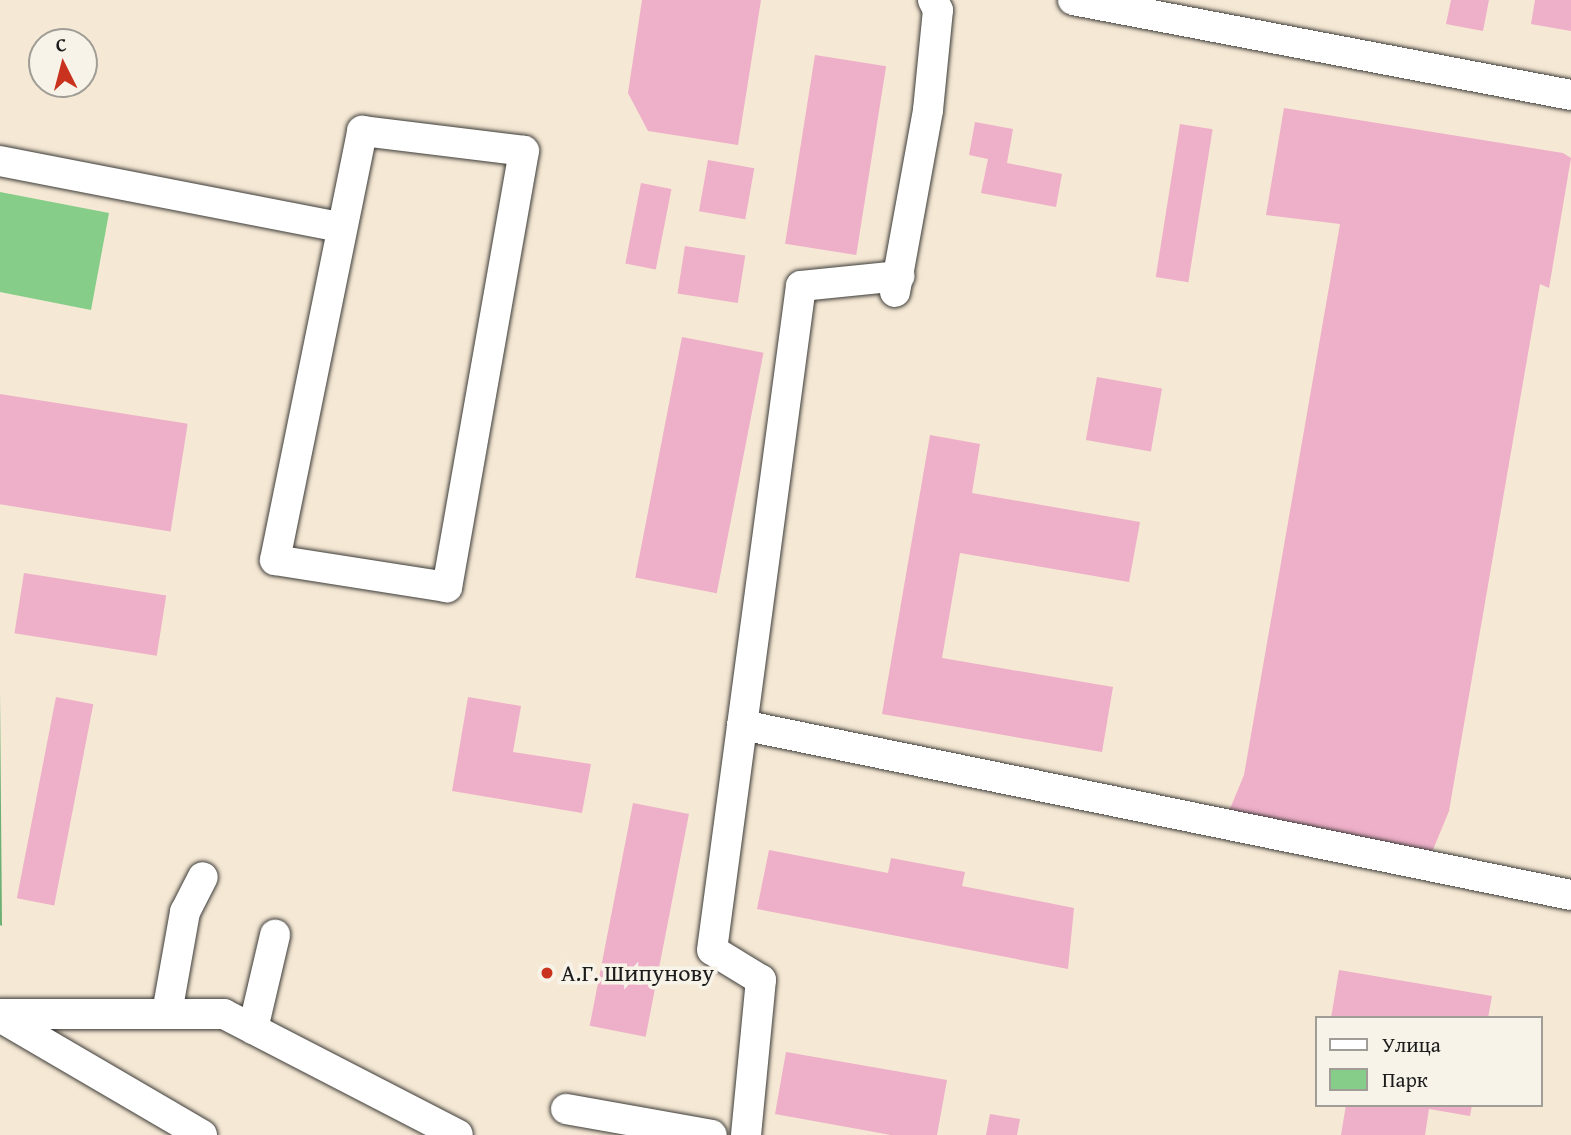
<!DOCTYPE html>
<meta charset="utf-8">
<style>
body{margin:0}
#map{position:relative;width:1571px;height:1135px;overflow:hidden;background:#f5e8d4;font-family:"Gentium Book Plus",serif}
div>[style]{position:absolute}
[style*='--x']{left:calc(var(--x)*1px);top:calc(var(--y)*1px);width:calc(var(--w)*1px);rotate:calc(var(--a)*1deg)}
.green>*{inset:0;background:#85cd88}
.forest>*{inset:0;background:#6cb074}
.building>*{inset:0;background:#eeafc8;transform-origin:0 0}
.roads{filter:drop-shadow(0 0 2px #3d3b38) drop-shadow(0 0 2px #3d3b38)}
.minor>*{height:30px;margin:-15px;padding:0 15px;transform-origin:15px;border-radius:15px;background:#fff}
.dots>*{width:19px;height:19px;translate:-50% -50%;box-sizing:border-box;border:4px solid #f7f3e8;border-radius:50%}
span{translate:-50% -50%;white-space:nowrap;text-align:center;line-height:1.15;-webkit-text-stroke:7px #f7f3e8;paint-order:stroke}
.poi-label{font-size:24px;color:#1c1c1c}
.left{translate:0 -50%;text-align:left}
.legend{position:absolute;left:1315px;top:1016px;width:228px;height:91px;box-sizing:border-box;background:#f7f3e8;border:2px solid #9f9d96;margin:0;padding:9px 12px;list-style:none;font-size:21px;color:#1c1c1c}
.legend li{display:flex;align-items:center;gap:14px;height:35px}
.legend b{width:35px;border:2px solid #9f9d96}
.north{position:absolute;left:28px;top:28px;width:70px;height:70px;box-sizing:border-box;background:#f7f3e8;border:2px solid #9f9d96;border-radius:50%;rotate:354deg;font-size:19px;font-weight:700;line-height:28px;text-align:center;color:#1c1c1c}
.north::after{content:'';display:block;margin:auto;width:24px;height:32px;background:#c8321e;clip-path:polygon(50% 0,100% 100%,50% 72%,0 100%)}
</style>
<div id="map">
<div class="green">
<div style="clip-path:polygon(0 192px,109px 213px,91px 310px,0 292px)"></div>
</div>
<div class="forest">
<div style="clip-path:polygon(0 688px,0 691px,2px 926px,0 925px)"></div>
</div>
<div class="building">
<div style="clip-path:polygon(642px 0,761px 0,738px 145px,648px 131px,628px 93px)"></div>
<div style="clip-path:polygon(1451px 0,1489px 0,1483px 31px,1446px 24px)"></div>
<div style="clip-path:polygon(1535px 0,1571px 0,1571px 31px,1531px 24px)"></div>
<div style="left:815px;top:55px;width:72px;height:191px;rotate:9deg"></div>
<div style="clip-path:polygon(1284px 108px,1563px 153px,1571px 158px,1549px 288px,1540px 284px,1449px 811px,1432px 852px,1227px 816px,1244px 775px,1340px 224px,1266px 215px)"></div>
<div style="clip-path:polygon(975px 122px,1013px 129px,1007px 163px,1062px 174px,1056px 207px,981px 193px,988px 159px,969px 155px)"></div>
<div style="left:1180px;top:124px;width:33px;height:155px;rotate:9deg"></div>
<div style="left:708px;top:160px;width:47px;height:52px;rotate:10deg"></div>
<div style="left:641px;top:183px;width:31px;height:82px;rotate:11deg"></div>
<div style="left:685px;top:246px;width:61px;height:48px;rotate:9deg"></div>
<div style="left:682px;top:337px;width:83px;height:245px;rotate:11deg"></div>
<div style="left:1097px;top:377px;width:66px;height:64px;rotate:10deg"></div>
<div style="left:0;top:394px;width:190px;height:109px;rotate:9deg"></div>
<div style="clip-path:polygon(930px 435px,980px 444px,972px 493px,1140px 522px,1129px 582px,960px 553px,942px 658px,1113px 687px,1102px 752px,882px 714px)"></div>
<div style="left:24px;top:573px;width:144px;height:61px;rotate:9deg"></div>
<div style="left:56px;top:697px;width:38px;height:205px;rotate:11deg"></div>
<div style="clip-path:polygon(468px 697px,521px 706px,513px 752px,591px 764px,582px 813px,452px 791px)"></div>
<div style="left:633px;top:803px;width:57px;height:227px;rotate:11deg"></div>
<div style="clip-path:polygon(769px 850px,888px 873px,891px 858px,965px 872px,962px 886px,1074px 908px,1068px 969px,757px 909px)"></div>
<div style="clip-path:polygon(1339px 970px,1492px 996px,1488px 1018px,1331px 1018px)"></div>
<div style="clip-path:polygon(786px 1052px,947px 1080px,937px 1135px,891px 1135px,775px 1114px)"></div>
<div style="clip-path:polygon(1346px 1105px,1472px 1105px,1470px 1116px,1429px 1109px,1425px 1135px,1341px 1135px)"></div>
<div style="clip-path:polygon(990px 1114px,1020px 1119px,1017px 1135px,986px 1135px)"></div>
</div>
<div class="roads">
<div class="minor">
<div style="--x:1073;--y:0;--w:507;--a:10.8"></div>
<div style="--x:362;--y:131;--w:163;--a:7"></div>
<div style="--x:524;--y:151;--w:443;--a:100"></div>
<div style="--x:447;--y:587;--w:174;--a:-171.1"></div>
<div style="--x:275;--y:560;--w:438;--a:-78.5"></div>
<div style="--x:0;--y:161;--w:346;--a:11"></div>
<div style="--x:895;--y:292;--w:185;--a:-79.7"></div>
<div style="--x:928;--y:110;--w:100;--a:-84.3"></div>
<div style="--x:938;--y:10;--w:11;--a:-117"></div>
<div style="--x:742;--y:725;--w:846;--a:11.59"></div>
<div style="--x:167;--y:1013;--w:103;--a:-79.9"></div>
<div style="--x:185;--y:912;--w:39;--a:-63"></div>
<div style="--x:0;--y:1014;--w:224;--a:0"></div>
<div style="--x:224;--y:1014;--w:263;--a:27.3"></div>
<div style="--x:0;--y:1017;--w:234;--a:30.3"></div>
<div style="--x:253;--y:1029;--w:97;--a:-76.8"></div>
<div style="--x:566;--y:1109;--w:148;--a:10.1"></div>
<div style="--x:746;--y:1135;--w:156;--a:-84.5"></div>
<div style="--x:761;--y:980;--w:57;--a:-148.5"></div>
<div style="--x:712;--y:950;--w:670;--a:-82.37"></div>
<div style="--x:801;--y:286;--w:99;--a:-5.8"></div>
</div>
</div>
<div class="dots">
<div style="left:547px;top:973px;background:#c8321e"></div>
</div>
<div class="poi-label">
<span class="left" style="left:561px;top:973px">А.Г. Шипунову</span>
</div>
<ul class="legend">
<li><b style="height:9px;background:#fff"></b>Улица</li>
<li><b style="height:19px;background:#85cd88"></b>Парк</li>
</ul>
<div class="north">С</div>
</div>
